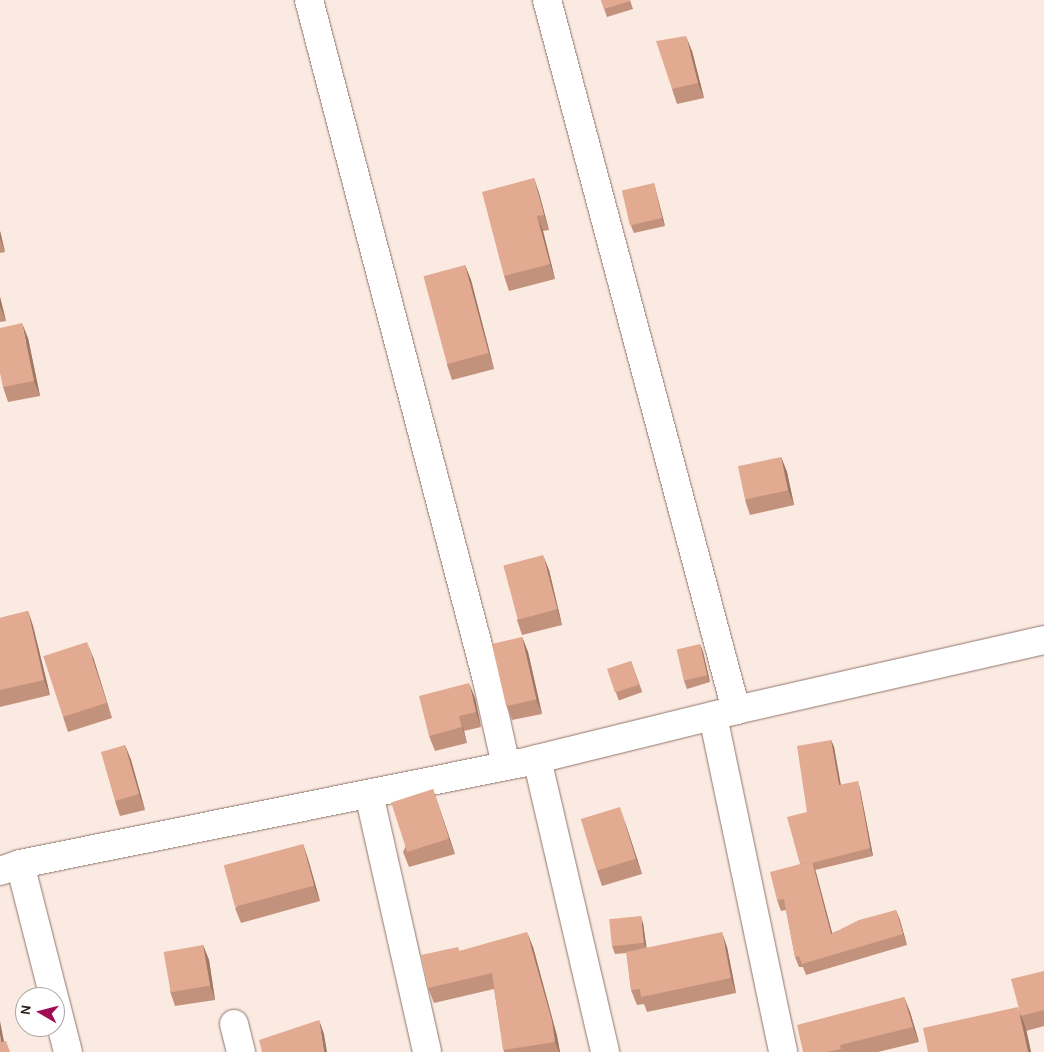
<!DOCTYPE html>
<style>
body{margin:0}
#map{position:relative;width:1044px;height:1052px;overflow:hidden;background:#fbeae2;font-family:Karla,sans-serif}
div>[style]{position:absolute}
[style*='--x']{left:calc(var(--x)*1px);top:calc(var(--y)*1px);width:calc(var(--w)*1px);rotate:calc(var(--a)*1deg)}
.roads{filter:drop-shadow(0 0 1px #8f766b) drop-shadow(0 0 1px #8f766b)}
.street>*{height:28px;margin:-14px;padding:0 14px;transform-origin:14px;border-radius:14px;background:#fff}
.wall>*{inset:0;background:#c2927c;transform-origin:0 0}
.shaded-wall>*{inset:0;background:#9e7765}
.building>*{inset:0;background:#e2aa90;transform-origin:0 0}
span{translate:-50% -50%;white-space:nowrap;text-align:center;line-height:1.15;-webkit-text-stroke:4px #fff;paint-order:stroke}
.north{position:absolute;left:15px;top:987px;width:50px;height:50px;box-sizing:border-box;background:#fff;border:1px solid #aba7a5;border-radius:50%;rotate:278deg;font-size:14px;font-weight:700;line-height:20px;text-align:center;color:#2c221d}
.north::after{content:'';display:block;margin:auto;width:18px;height:22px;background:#9f0c54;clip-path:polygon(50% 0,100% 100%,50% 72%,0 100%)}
</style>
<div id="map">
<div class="roads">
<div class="street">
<div style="--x:309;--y:0;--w:703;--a:75.33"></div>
<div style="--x:487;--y:680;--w:88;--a:77.5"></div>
<div style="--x:547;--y:0;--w:735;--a:75.09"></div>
<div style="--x:713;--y:716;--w:343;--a:78.2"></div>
<div style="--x:537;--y:759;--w:301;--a:76.9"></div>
<div style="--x:369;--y:794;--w:264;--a:77.3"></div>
<div style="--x:20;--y:864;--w:137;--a:75.7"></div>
<div style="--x:0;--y:871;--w:21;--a:-19"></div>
<div style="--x:20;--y:864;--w:511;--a:-11.4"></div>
<div style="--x:521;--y:763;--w:221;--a:-13.8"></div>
<div style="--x:736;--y:710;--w:316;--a:-12.8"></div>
<div style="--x:55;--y:1001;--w:53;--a:75.7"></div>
<div style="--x:234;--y:1024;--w:29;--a:76"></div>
</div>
</div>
<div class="wall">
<div style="clip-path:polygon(601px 0,630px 0,633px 9px,607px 17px)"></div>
<div style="clip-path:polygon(692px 51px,704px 98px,677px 104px,672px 89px)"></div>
<div style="clip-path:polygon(534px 178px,539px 193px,549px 230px,543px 231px,555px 279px,509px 291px,504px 276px)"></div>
<div style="clip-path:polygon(654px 183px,656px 191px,665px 226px,634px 233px,631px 226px)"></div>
<div style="clip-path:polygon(0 231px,5px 252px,0 253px)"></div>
<div style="clip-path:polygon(465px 265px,471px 280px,494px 369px,452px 380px,447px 365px)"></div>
<div style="clip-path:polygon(0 297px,6px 321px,0 322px)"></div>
<div style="clip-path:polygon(28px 338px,40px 396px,8px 402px,3px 387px)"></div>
<div style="clip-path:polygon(781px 457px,787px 472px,794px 505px,750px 515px,745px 500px)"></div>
<div style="clip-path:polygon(549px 570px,562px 625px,522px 635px,517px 620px)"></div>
<div style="clip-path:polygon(28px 611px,33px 626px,50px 695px,0 707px,0 618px)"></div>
<div style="clip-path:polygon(522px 637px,528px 652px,542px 714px,512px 720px,506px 705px)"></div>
<div style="clip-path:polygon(700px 644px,703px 652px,710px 682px,687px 689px,684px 681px)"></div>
<div style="clip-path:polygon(93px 657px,112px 718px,68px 732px,63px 717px)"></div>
<div style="left:631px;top:661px;width:33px;height:25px;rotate:70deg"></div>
<div style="clip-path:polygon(475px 698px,481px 727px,464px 731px,467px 743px,435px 751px,429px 736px)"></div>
<div style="clip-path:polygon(831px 740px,834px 747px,841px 785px,860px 789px,873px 856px,815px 870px,832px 933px,896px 910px,907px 945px,806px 975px,803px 967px,799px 967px,795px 957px,786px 910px,781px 911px,777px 900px,800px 864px,807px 812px)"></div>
<div style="clip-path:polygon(125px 745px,131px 760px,145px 810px,120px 816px,115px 801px)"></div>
<div style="clip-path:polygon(433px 789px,455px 854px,409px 867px,403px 852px)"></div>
<div style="clip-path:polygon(625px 822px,642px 874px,602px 886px,597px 871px)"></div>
<div style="clip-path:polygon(303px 844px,308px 859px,320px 901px,241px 923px,235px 908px)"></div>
<div style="clip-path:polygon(643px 923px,646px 948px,727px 947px,736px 993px,647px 1012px,644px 1004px,637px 1005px,631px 990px,627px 953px,615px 954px,612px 946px)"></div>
<div style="clip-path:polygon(203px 945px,209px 960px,215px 1000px,175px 1006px,170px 991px)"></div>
<div style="clip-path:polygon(458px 947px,459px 951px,533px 947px,557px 1036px,560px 1052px,504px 1052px,494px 989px,434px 1003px,428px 988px)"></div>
<div style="clip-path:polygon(1044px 971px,1044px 1026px,1026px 1031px,1026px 1029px,1031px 1052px,928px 1052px,1021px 1015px)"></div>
<div style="clip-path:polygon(904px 997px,910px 1012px,919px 1042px,878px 1052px,803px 1052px)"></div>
</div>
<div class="shaded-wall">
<div style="clip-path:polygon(686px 36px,692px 51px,704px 98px,698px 83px)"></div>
<div style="clip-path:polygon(534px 178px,539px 193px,549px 230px,544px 215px)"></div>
<div style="clip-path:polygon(654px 183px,656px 191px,665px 226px,662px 218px)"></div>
<div style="clip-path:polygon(537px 216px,543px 231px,555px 279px,550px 264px)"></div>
<div style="clip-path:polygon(0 231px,5px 252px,0 238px)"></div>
<div style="clip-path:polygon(465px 265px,471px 280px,494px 369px,489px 353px)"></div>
<div style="clip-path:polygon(0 297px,6px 321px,0 306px)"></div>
<div style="clip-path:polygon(22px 323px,28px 338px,40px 396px,34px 381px)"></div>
<div style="clip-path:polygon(781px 457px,787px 472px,794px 505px,788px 490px)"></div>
<div style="clip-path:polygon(543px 555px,549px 570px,562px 625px,557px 609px)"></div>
<div style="clip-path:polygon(28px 611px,33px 626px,50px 695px,44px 680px)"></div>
<div style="clip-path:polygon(522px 637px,528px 652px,542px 714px,536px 699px)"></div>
<div style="clip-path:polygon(87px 642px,93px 657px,112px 718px,107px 703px)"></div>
<div style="clip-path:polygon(700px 644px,703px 652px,710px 682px,707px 675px)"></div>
<div style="clip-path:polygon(469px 683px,475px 698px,481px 727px,476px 712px)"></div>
<div style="clip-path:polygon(459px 716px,464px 731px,467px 743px,462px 727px)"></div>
<div style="clip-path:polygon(831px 740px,834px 747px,842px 793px,839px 785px)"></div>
<div style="clip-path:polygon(125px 745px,131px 760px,145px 810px,139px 794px)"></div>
<div style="clip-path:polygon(858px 781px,860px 789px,873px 856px,870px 848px)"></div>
<div style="clip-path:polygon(433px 789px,438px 804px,455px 854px,449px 839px)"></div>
<div style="clip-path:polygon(620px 807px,625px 822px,642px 874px,636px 859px)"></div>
<div style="clip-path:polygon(303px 844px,308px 859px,320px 901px,314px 886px)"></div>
<div style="clip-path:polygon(812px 861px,816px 872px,835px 944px,831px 934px)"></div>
<div style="clip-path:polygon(896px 910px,900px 920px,907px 945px,903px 934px)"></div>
<div style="clip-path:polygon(641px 916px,643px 923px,647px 950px,644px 943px)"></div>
<div style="clip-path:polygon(527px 932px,533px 947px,557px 1036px,560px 1052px,559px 1052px,555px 1042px)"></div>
<div style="clip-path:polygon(722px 932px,727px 947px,736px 993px,731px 978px)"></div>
<div style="clip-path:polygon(203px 945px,209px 960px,215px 1000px,210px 985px)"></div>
<div style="clip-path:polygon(904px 997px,910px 1012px,919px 1042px,913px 1027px)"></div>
<div style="clip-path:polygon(1018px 1007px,1026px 1029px,1031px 1052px,1028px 1052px)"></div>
<div style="clip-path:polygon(319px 1020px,324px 1034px,327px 1052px,324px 1052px)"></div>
<div style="clip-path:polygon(0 1021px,6px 1052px,1px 1042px,0 1035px)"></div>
</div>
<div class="building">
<div style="clip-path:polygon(601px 0,630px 0,630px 1px,604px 9px)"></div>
<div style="clip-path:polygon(686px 36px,698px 83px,672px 89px,656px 41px)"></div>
<div style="clip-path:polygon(534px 178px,544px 215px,537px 216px,550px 264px,504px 276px,482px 192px)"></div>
<div style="left:654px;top:183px;width:36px;height:33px;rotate:77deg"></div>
<div style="left:465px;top:265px;width:91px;height:43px;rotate:75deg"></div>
<div style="clip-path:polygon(22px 323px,34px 381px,3px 387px,0 373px,0 328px)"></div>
<div style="left:781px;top:457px;width:34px;height:44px;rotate:78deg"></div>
<div style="left:543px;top:555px;width:56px;height:41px;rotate:75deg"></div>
<div style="clip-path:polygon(28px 611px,44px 680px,0 690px,0 618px)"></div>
<div style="left:522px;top:637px;width:64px;height:31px;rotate:77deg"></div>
<div style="left:87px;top:642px;width:64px;height:46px;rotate:72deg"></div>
<div style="left:700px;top:644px;width:32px;height:24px;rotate:77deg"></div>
<div style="left:631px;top:661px;width:25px;height:25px;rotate:72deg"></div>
<div style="clip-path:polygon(469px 683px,476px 712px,459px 716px,462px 727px,429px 736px,419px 696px)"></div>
<div style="clip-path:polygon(831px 740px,839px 785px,858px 781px,870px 848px,812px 863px,812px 861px,800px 864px,787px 817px,807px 812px,797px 746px)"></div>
<div style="left:125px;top:745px;width:51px;height:25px;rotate:74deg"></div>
<div style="left:433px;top:789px;width:52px;height:44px;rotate:72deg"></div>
<div style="left:620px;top:807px;width:54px;height:41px;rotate:73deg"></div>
<div style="left:303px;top:844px;width:43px;height:82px;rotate:75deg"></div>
<div style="clip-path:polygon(812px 861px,831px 934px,859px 920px,896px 910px,903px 934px,802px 964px,799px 956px,795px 957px,784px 899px,777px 900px,770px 872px)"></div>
<div style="left:641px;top:916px;width:27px;height:32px;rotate:84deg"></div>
<div style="clip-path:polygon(527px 932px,552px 1021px,555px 1042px,503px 1050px,492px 973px,428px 988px,421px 955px,458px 947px,459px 951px)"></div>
<div style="clip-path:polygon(722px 932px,731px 978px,641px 997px,640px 989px,631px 990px,626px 952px)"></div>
<div style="left:203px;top:945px;width:41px;height:40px;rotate:80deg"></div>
<div style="clip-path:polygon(1044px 971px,1044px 1010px,1021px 1016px,1011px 979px)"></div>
<div style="clip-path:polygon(904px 997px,913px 1027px,840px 1045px,841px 1049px,827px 1052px,803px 1052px,797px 1025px)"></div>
<div style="clip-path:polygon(1018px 1007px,1028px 1052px,928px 1052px,923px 1028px)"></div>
<div style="clip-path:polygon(319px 1020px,324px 1052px,262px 1052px,259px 1040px)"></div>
<div style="clip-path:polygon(0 1035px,1px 1042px,6px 1041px,10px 1052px,0 1052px)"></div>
</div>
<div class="north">N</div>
</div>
